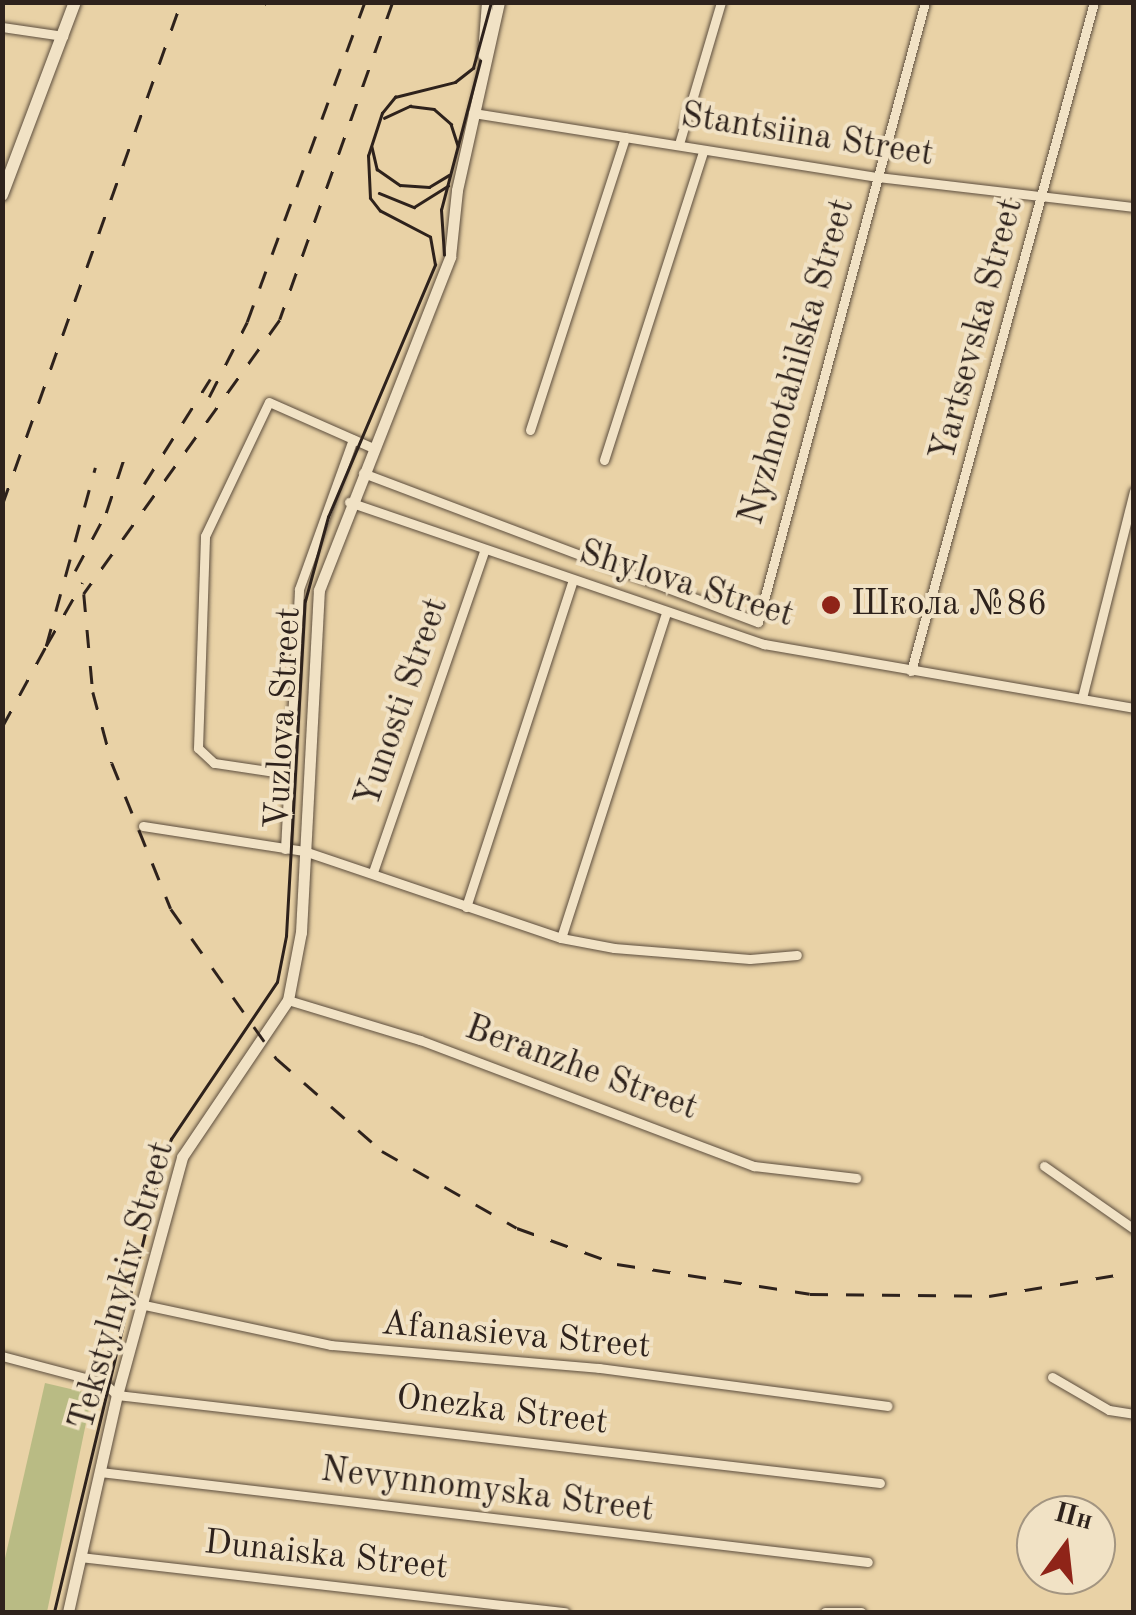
<!DOCTYPE html>
<meta charset="utf-8">
<style>
body{margin:0}
#map{position:relative;width:1136px;height:1615px;overflow:hidden;background:#e9d2a6;font-family:"Old Standard TT",serif}
div>[style]{position:absolute}
[style*='--x']{left:calc(var(--x)*1px);top:calc(var(--y)*1px);width:calc(var(--w)*1px);rotate:calc(var(--a)*1deg)}
.green>*{inset:0;background:#b9bb84}
.roads{filter:drop-shadow(0 0 2px #5d4e3e) drop-shadow(0 0 2px #5d4e3e)}
.minor>*{height:9px;margin:-4.5px;padding:0 4.5px;transform-origin:4.5px;border-radius:4.5px;background:#f1e2c5}
.tertiary>*{height:11px;margin:-5.5px;padding:0 5.5px;transform-origin:5.5px;border-radius:5.5px;background:#f1e2c5}
.secondary>*{height:12px;margin:-6px;padding:0 6px;transform-origin:6px;border-radius:6px;background:#f1e2c5}
.tram>*{height:2.5px;margin:-1.25px;padding:0 1.25px;transform-origin:1.25px;border-radius:1.25px;background:#2e221c}
.rail>*{height:2.5px;margin-top:-1.25px;transform-origin:0;background:repeating-linear-gradient(90deg,#2e221c 0 18px,transparent 0 36px)}
.dots>*{width:28px;height:28px;translate:-50% -50%;box-sizing:border-box;border:5px solid #f1e2c5;border-radius:50%}
span{translate:-50% -50%;white-space:nowrap;text-align:center;line-height:1.15;-webkit-text-stroke:8px #f1e2c5;paint-order:stroke}
.street-label{font-size:35px;color:#2e221c}
.poi-label{font-size:35px;color:#2e221c}
.left{translate:0 -50%;text-align:left}
.frame{position:absolute;inset:0;border:5px solid #2e221c;pointer-events:none}
.north{position:absolute;left:1016px;top:1495px;width:100px;height:100px;box-sizing:border-box;background:#f1e2c5;border:2px solid #a39581;border-radius:50%;rotate:15deg;font-size:28px;font-weight:700;line-height:40px;text-align:center;color:#2e221c}
.north::after{content:'';display:block;margin:auto;width:35px;height:45px;background:#8f2418;clip-path:polygon(50% 0,100% 100%,50% 72%,0 100%)}
</style>
<div id="map">
<div class="green">
<div style="clip-path:polygon(45px 1383px,92px 1394px,47px 1612px,3px 1611px,3px 1567px)"></div>
</div>
<div class="roads">
<div class="minor">
<div style="--x:2;--y:27;--w:62;--a:8.4"></div>
<div style="--x:473;--y:113;--w:410;--a:9"></div>
<div style="--x:878;--y:177;--w:258;--a:6.7"></div>
<div style="--x:679;--y:144;--w:148;--a:-73.5"></div>
<div style="--x:530;--y:430;--w:308;--a:-72"></div>
<div style="--x:604;--y:460;--w:324;--a:-72.2"></div>
<div style="--x:363;--y:473;--w:422;--a:20.7"></div>
<div style="--x:758;--y:622;--w:642;--a:-74.92"></div>
<div style="--x:349;--y:502;--w:439;--a:18.9"></div>
<div style="--x:764;--y:644;--w:375;--a:9.8"></div>
<div style="--x:911;--y:671;--w:694;--a:-74.7"></div>
<div style="--x:1082;--y:698;--w:213;--a:-75.9"></div>
<div style="--x:288;--y:774;--w:75;--a:-171.5"></div>
<div style="--x:214;--y:763;--w:22;--a:-137"></div>
<div style="--x:198;--y:748;--w:212;--a:-88.1"></div>
<div style="--x:205;--y:536;--w:148;--a:-64.5"></div>
<div style="--x:269;--y:402;--w:111;--a:23.8"></div>
<div style="--x:143;--y:826;--w:163;--a:8.8"></div>
<div style="--x:304;--y:851;--w:271;--a:18.7"></div>
<div style="--x:561;--y:938;--w:54;--a:10.7"></div>
<div style="--x:614;--y:948;--w:136;--a:4.6"></div>
<div style="--x:750;--y:959;--w:47;--a:-4.9"></div>
<div style="--x:285;--y:849;--w:260;--a:-86.9"></div>
<div style="--x:299;--y:589;--w:159;--a:-70.2"></div>
<div style="--x:373;--y:872;--w:340;--a:-70.9"></div>
<div style="--x:466;--y:907;--w:344;--a:-71.9"></div>
<div style="--x:561;--y:938;--w:342;--a:-72.1"></div>
<div style="--x:288;--y:1000;--w:138;--a:16.9"></div>
<div style="--x:420;--y:1040;--w:357;--a:20.7"></div>
<div style="--x:754;--y:1166;--w:103;--a:6.7"></div>
<div style="--x:1044;--y:1166;--w:110;--a:35"></div>
<div style="--x:140;--y:1304;--w:195;--a:12.1"></div>
<div style="--x:331;--y:1345;--w:269;--a:4.9"></div>
<div style="--x:599;--y:1368;--w:291;--a:7.5"></div>
<div style="--x:2;--y:1356;--w:106;--a:14.8"></div>
<div style="--x:104;--y:1383;--w:18;--a:43"></div>
<div style="--x:117;--y:1395;--w:768;--a:6.58"></div>
<div style="--x:1052;--y:1377;--w:66;--a:30.1"></div>
<div style="--x:1109;--y:1410;--w:25;--a:9"></div>
<div style="--x:100;--y:1472;--w:773;--a:6.68"></div>
<div style="--x:80;--y:1557;--w:488;--a:6.5"></div>
<div style="--x:825;--y:1612;--w:36;--a:0"></div>
</div>
<div class="tertiary">
<div style="--x:483;--y:54;--w:52;--a:-85.6"></div>
<div style="--x:68;--y:1612;--w:222;--a:-77.3"></div>
<div style="--x:117;--y:1395;--w:247;--a:-74.7"></div>
<div style="--x:182;--y:1157;--w:189;--a:-56"></div>
<div style="--x:288;--y:1000;--w:69;--a:-79.2"></div>
<div style="--x:301;--y:932;--w:342;--a:-87"></div>
<div style="--x:319;--y:590;--w:358;--a:-68.5"></div>
<div style="--x:450;--y:257;--w:67;--a:-84"></div>
<div style="--x:457;--y:190;--w:193;--a:-77.4"></div>
</div>
<div class="secondary">
<div style="--x:2;--y:195;--w:206;--a:-69.3"></div>
</div>
</div>
<div class="tram">
<div style="--x:384;--y:118;--w:29;--a:-25"></div>
<div style="--x:410;--y:106;--w:24;--a:7"></div>
<div style="--x:434;--y:109;--w:23;--a:41"></div>
<div style="--x:451;--y:124;--w:23;--a:72"></div>
<div style="--x:372;--y:147;--w:23;--a:77"></div>
<div style="--x:377;--y:169;--w:28;--a:35"></div>
<div style="--x:400;--y:185;--w:29;--a:4"></div>
<div style="--x:429;--y:187;--w:23;--a:-31"></div>
<div style="--x:379;--y:193;--w:38;--a:22"></div>
<div style="--x:414;--y:207;--w:40;--a:-32"></div>
<div style="--x:444;--y:255;--w:45;--a:-93.8"></div>
<div style="--x:441;--y:210;--w:154;--a:-75.3"></div>
<div style="--x:54;--y:1612;--w:456;--a:-76.5"></div>
<div style="--x:160;--y:1169;--w:32;--a:-70"></div>
<div style="--x:171;--y:1139;--w:189;--a:-56"></div>
<div style="--x:277;--y:982;--w:47;--a:-78.9"></div>
<div style="--x:286;--y:936;--w:336;--a:-86.8"></div>
<div style="--x:305;--y:601;--w:87;--a:-74.7"></div>
<div style="--x:328;--y:517;--w:274;--a:-67"></div>
<div style="--x:435;--y:265;--w:28;--a:-100"></div>
<div style="--x:430;--y:237;--w:56;--a:-152.5"></div>
<div style="--x:380;--y:211;--w:16;--a:-128"></div>
<div style="--x:370;--y:198;--w:42;--a:-92.7"></div>
<div style="--x:368;--y:156;--w:45;--a:-72"></div>
<div style="--x:382;--y:113;--w:21;--a:-51"></div>
<div style="--x:395;--y:97;--w:62;--a:-14"></div>
<div style="--x:455;--y:82;--w:23;--a:-38"></div>
<div style="--x:473;--y:68;--w:68;--a:-74.7"></div>
</div>
<div class="rail">
<div style="--x:393;--y:2;--w:337;--a:109.6"></div>
<div style="--x:280;--y:320;--w:337;--a:125.6"></div>
<div style="--x:84;--y:594;--w:98;--a:84.8"></div>
<div style="--x:93;--y:692;--w:73;--a:75"></div>
<div style="--x:112;--y:763;--w:157;--a:68"></div>
<div style="--x:171;--y:909;--w:184;--a:54.8"></div>
<div style="--x:277;--y:1059;--w:140;--a:41.2"></div>
<div style="--x:382;--y:1151;--w:155;--a:29.7"></div>
<div style="--x:517;--y:1228;--w:106;--a:19.8"></div>
<div style="--x:617;--y:1264;--w:195;--a:8.8"></div>
<div style="--x:810;--y:1294;--w:179;--a:0.6"></div>
<div style="--x:989;--y:1296;--w:147;--a:-9.4"></div>
<div style="--x:264;--y:5;--w:3;--a:-72"></div>
<div style="--x:209;--y:397;--w:84;--a:-63.1"></div>
<div style="--x:247;--y:322;--w:341;--a:-69.8"></div>
<div style="--x:144;--y:484;--w:124;--a:-57.8"></div>
<div style="--x:2;--y:505;--w:534;--a:-70.41"></div>
<div style="--x:75;--y:571;--w:66;--a:-61.9"></div>
<div style="--x:106;--y:513;--w:64;--a:-71.8"></div>
<div style="--x:46;--y:646;--w:73;--a:-60.3"></div>
<div style="--x:2;--y:727;--w:92;--a:-61.5"></div>
<div style="--x:46;--y:646;--w:185;--a:-74.6"></div>
</div>
<div class="dots">
<div style="left:831px;top:605px;background:#8f2418"></div>
</div>
<div class="street-label">
<span style="left:807px;top:136px;rotate:9deg">Stantsiina Street</span>
<span style="left:978px;top:330px;rotate:-75deg">Yartsevska Street</span>
<span style="left:798px;top:362px;rotate:-74deg">Nyzhnotahilska Street</span>
<span style="left:686px;top:585px;rotate:17deg">Shylova Street</span>
<span style="left:403px;top:703px;rotate:-71deg">Yunosti Street</span>
<span style="left:284px;top:718px;rotate:-87deg">Vuzlova Street</span>
<span style="left:581px;top:1069px;rotate:20deg">Beranzhe Street</span>
<span style="left:123px;top:1286px;rotate:-74deg">Tekstylnykiv Street</span>
<span style="left:516px;top:1336px;rotate:5deg">Afanasieva Street</span>
<span style="left:502px;top:1411px;rotate:7deg">Onezka Street</span>
<span style="left:487px;top:1491px;rotate:7deg">Nevynnomyska Street</span>
<span style="left:326px;top:1556px;rotate:6deg">Dunaiska Street</span>
</div>
<div class="poi-label">
<span class="left" style="left:851px;top:605px">Школа №86</span>
</div>
<div class="frame"></div>
<div class="north">Пн</div>
</div>
